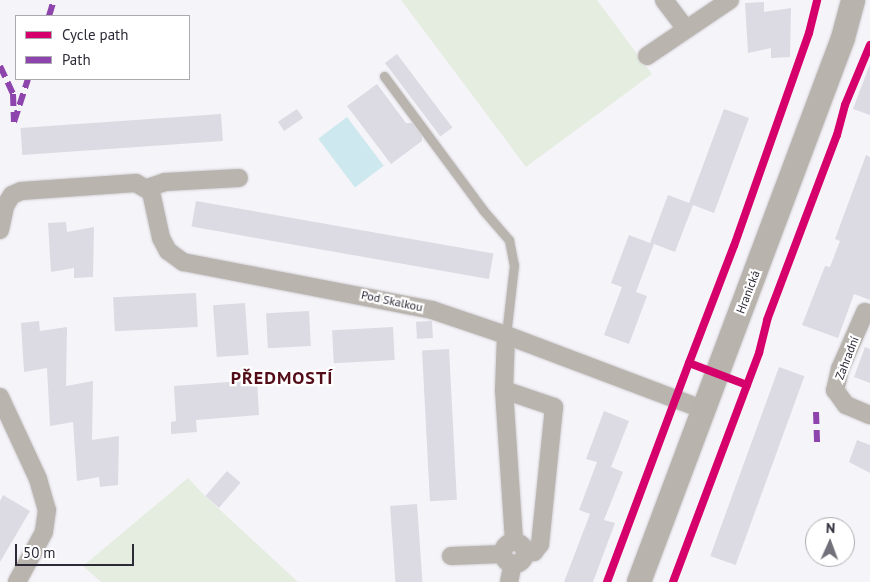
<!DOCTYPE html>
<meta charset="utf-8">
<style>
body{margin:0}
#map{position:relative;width:870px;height:582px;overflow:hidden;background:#f5f4f9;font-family:"PT Sans",sans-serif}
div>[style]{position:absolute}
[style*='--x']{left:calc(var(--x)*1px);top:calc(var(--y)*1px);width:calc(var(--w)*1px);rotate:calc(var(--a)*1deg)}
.green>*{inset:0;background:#e5ede0}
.water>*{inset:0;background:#cde9ef;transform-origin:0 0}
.building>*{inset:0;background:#dcdbe3;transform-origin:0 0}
.roads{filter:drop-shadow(0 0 1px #d2d0d5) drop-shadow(0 0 1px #d2d0d5)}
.service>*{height:9px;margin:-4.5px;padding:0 4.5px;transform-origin:4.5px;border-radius:4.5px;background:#b9b4ae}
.minor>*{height:18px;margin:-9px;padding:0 9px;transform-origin:9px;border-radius:9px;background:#b9b4ae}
.minor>.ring{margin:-9px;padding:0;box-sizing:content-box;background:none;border:18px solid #b9b4ae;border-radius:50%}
.secondary>*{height:24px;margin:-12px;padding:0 12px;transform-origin:12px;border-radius:12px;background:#b8b3ad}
.quiet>*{height:6px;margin-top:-3px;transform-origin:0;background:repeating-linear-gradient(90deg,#8e44ad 0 12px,transparent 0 18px)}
.cycleway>*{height:8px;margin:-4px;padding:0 4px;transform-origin:4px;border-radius:4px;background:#d6006c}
span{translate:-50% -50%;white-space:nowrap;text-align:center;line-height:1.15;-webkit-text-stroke:4.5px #fff;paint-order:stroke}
.street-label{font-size:12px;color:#2c2a37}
.district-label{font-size:18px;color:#530d18;font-weight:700;letter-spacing:1px}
.legend{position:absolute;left:15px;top:15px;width:175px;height:65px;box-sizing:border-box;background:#fff;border:1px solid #abaaaf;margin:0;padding:6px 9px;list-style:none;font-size:15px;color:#2c2a37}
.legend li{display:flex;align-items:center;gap:10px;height:25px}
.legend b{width:25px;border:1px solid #abaaaf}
.north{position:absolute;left:805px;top:517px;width:50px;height:50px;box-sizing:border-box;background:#fff;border:1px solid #abaaaf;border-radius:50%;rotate:2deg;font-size:14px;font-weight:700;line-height:20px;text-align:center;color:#2c2a37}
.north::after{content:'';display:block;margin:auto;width:18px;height:22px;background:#72717b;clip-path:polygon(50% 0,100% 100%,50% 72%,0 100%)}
.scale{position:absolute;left:15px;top:544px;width:119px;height:22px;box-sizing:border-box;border:2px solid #2c2a37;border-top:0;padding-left:6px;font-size:15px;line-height:18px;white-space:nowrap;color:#2c2a37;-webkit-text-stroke:4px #fff;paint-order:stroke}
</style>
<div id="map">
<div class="green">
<div style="clip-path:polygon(401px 0,597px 0,652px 74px,526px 167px)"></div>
<div style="clip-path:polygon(188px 478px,205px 496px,298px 582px,101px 582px,83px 566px)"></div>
</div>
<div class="water">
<div style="left:347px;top:117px;width:61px;height:36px;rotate:53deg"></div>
</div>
<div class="building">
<div style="clip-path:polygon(764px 2px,764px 12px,791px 8px,790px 57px,771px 58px,771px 48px,748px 53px,745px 3px)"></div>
<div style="left:397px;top:54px;width:92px;height:15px;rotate:53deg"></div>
<div style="clip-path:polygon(870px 64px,870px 115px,853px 109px)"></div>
<div style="clip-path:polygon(377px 84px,406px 123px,412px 123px,422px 136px,422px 141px,391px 164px,347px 106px)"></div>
<div style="left:297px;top:109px;width:11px;height:23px;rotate:56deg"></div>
<div style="clip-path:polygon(724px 109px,749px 118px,714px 213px,693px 205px,675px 252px,654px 244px,636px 292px,647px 296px,629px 344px,604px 335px,622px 287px,611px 283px,629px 235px,650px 243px,668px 195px,689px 203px)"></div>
<div style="left:221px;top:114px;width:27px;height:201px;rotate:86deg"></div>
<div style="clip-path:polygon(866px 155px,870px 157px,870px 300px,854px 294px,838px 338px,802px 325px,825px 266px,830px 267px,840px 241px,835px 239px)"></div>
<div style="left:196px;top:201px;width:302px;height:26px;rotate:10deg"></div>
<div style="clip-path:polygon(66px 222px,67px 232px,94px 227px,93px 277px,74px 278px,74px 268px,51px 272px,48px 223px)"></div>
<div style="left:196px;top:293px;width:34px;height:83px;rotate:87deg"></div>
<div style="left:245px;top:303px;width:52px;height:32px;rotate:86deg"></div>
<div style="left:309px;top:311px;width:35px;height:43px;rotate:87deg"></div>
<div style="clip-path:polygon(39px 321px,40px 331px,67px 327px,66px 386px,93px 381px,92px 440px,119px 436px,118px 485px,100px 487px,99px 477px,77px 481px,73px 422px,50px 426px,47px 368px,24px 372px,21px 323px)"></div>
<div style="left:432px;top:321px;width:17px;height:16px;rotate:87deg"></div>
<div style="left:393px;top:327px;width:33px;height:61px;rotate:87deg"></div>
<div style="clip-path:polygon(865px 347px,870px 349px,870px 383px,854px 377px)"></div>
<div style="left:449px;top:349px;width:151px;height:27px;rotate:87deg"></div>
<div style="left:779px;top:367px;width:27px;height:201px;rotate:20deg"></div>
<div style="clip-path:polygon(257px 380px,259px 415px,196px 420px,197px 432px,171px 434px,171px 422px,176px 421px,174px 386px)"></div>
<div style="clip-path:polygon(604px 411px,629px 421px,611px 467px,623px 472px,604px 520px,615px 523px,593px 582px,564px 582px,590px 514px,579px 510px,597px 462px,586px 459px)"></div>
<div style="clip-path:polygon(857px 440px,870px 445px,870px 473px,849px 462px)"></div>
<div style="left:227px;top:471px;width:18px;height:33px;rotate:41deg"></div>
<div style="clip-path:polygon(3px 495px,30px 511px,0 562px,0 501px)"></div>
<div style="left:417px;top:504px;width:78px;height:27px;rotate:86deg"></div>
</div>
<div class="roads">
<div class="service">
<div style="--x:384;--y:76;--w:167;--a:53.5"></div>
<div style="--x:483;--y:210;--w:40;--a:49"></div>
<div style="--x:509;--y:240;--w:25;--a:79"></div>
<div style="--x:514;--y:265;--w:70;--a:96.5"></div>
</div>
<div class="minor">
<div style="--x:664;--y:0;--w:35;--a:53"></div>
<div style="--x:647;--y:56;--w:100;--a:-34"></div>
<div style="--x:147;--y:188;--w:19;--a:-18"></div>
<div style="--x:165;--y:182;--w:74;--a:-3.1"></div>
<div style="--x:0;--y:230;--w:25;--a:-78"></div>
<div style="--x:5;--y:206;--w:13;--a:-58"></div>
<div style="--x:12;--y:195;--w:10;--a:-24"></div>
<div style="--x:21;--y:191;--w:115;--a:-4"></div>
<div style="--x:136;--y:183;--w:17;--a:31"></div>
<div style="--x:151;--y:192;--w:47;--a:77.7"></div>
<div style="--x:161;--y:238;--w:15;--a:62"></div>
<div style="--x:168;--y:251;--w:19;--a:36"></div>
<div style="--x:183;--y:262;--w:254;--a:10.9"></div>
<div style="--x:432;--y:310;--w:78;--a:18.7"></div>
<div style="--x:506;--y:335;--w:212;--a:20.7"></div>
<div style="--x:865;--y:312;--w:62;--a:113.7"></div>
<div style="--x:840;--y:369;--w:22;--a:103"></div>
<div style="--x:835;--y:390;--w:19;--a:54"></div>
<div style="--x:846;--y:405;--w:26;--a:23"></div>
<div style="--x:506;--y:335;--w:55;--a:92.1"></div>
<div style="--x:504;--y:390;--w:152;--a:86.2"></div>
<div style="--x:504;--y:390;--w:53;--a:18.8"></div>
<div style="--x:554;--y:407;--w:138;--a:95.8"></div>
<div style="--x:540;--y:544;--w:10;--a:127"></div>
<div style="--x:534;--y:552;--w:9;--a:174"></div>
<div style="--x:0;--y:397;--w:90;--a:65.1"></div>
<div style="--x:38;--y:479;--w:32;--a:74"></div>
<div style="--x:47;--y:510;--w:22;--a:98"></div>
<div style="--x:44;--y:532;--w:57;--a:118.4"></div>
<div class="ring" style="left:503px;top:542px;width:4px;height:4px"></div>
<div style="--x:451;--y:556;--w:52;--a:-2.2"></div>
<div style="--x:509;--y:582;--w:19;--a:-78"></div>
</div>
<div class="secondary">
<div style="--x:639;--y:582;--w:581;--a:-69.44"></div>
<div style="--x:843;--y:38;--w:39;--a:-75"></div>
</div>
</div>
<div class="quiet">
<div style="--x:49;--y:16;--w:17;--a:-73"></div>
<div style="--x:0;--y:66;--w:31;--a:65"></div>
<div style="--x:13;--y:94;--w:28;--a:88"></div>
<div style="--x:14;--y:122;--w:45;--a:-72"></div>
<div style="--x:816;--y:412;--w:31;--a:88"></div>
</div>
<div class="cycleway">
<div style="--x:747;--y:385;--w:62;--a:-159.2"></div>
<div style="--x:689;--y:363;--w:125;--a:-69"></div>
<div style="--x:734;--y:246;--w:226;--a:-70.6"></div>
<div style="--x:809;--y:33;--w:34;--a:-76"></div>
<div style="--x:607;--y:582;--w:234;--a:-69.5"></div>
<div style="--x:673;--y:582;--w:245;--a:-69.4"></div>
<div style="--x:759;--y:353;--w:34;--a:-76"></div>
<div style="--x:767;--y:320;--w:198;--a:-69.3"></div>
<div style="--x:837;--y:135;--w:31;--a:-75"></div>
<div style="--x:845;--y:105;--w:65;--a:-67.4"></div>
</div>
<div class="street-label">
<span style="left:748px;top:292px;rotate:-69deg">Hranická</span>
<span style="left:392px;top:301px;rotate:12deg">Pod Skalkou</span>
<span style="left:847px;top:358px;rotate:-69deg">Zahradní</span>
</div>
<div class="district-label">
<span style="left:282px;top:378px">PŘEDMOSTÍ</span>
</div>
<ul class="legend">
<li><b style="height:6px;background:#d6006c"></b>Cycle path</li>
<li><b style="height:6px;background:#8e44ad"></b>Path</li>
</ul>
<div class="north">N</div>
<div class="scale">50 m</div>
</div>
